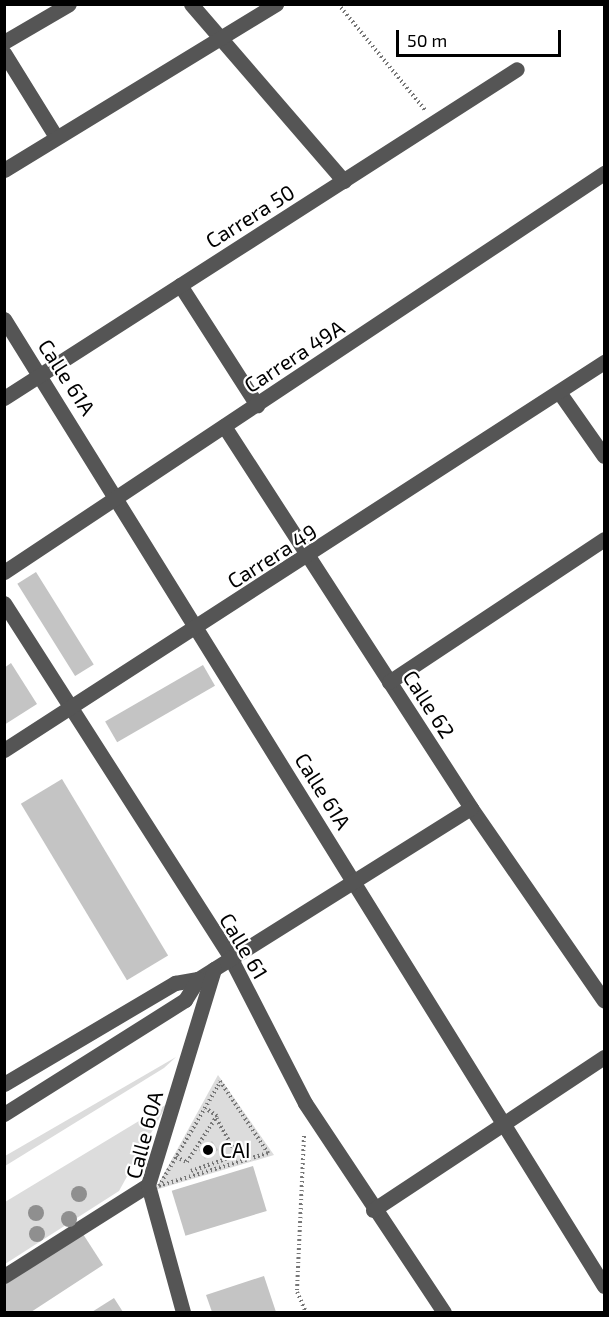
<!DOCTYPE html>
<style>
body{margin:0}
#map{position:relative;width:609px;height:1317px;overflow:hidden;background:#fff;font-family:"Exo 2",sans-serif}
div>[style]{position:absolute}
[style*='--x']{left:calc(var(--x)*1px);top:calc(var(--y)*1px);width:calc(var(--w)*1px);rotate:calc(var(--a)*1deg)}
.green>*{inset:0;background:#dcdcdc}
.building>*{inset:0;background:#c4c4c4;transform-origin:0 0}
.path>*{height:4px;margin-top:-2px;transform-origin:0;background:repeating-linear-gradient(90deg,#777 0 1.5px,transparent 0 4.5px)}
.minor>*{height:15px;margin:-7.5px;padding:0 7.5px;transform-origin:7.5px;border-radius:7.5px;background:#555}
.trees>*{width:16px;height:16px;margin:-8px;border-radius:50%;background:#8f8f8f}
.dots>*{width:16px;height:16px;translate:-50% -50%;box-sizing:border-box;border:3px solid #fff;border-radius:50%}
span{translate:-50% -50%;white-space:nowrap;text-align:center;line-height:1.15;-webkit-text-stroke:4.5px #fff;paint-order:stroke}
.street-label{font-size:21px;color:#000}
.poi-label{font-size:21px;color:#000}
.left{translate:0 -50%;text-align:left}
.frame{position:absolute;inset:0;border:6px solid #000;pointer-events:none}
.scale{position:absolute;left:396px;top:30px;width:165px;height:27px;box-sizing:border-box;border:3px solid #000;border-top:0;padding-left:8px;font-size:18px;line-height:21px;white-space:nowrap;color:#000;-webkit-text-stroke:4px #fff;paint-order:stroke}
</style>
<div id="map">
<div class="green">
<div style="clip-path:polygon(176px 1057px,164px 1068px,5px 1166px,5px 1156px)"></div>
<div style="clip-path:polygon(218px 1075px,274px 1155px,155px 1190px)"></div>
<div style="clip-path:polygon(167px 1104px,119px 1191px,5px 1264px,5px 1202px)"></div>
</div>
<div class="building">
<div style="left:36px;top:572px;width:109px;height:22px;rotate:58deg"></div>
<div style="clip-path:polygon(11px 663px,37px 704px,4px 725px,4px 668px)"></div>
<div style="left:203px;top:665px;width:24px;height:113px;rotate:60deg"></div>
<div style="left:62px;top:779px;width:206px;height:48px;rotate:59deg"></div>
<div style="left:212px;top:1141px;width:11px;height:16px;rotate:56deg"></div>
<div style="left:253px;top:1166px;width:47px;height:85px;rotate:73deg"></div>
<div style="clip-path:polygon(83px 1234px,103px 1265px,31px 1312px,4px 1312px,4px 1285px)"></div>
<div style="clip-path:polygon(264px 1276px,276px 1312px,212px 1312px,206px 1295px)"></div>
<div style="clip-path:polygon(114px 1298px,123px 1312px,92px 1312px,95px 1310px)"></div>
</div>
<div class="path">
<div style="--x:338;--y:4;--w:137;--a:50.6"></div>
<div style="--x:220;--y:1081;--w:87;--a:56.3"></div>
<div style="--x:268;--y:1153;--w:114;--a:163.2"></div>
<div style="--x:159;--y:1186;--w:116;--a:-59.5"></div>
<div style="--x:218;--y:1086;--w:5;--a:-68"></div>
<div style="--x:304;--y:1136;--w:156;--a:92.6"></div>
<div style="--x:297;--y:1292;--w:22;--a:66"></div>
<div style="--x:176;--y:1157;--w:12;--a:24"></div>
<div style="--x:187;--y:1162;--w:55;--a:-56.9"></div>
<div style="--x:217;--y:1116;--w:14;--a:-146"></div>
<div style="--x:191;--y:1171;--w:49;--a:-19.2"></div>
<div style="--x:237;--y:1155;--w:43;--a:-119.6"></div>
</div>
<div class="minor">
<div style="--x:191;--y:4;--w:234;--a:49.2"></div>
<div style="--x:4;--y:42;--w:75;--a:-30.3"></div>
<div style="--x:4;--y:53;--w:99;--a:58.2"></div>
<div style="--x:4;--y:170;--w:319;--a:-31.4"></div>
<div style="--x:180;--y:285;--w:143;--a:57.3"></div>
<div style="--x:4;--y:319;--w:1138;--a:58.18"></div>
<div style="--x:559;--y:392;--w:78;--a:54.9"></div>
<div style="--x:4;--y:398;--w:609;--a:-32.67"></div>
<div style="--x:224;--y:426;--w:455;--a:57.1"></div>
<div style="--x:471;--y:808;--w:234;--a:55.4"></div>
<div style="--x:4;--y:572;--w:721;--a:-33.62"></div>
<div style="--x:4;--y:603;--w:420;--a:57.4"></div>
<div style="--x:230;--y:957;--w:164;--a:62.8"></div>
<div style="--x:305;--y:1103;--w:251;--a:56.4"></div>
<div style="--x:389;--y:682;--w:258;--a:-33.6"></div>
<div style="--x:4;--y:750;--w:715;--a:-32.89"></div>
<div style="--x:4;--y:1084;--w:199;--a:-30.6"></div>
<div style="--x:175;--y:983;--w:23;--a:-10"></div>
<div style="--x:198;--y:979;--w:322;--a:-32.1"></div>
<div style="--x:4;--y:1114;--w:214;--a:-32.2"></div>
<div style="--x:185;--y:1000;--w:25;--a:-58"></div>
<div style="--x:373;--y:1210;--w:277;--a:-33.5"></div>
<div style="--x:4;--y:1276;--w:170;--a:-32.3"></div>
<div style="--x:183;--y:1312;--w:132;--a:-105.4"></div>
<div style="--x:148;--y:1185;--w:226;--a:-73"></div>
</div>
<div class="trees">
<div style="left:79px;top:1194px"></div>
<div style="left:36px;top:1213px"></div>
<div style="left:69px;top:1219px"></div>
<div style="left:37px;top:1234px"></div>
</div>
<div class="dots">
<div style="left:208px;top:1150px;background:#000"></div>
</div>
<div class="street-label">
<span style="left:250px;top:216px;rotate:-32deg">Carrera 50</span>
<span style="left:294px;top:356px;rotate:-33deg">Carrera 49A</span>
<span style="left:67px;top:377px;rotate:57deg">Calle 61A</span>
<span style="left:272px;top:556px;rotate:-32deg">Carrera 49</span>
<span style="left:429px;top:704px;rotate:57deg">Calle 62</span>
<span style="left:323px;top:791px;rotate:58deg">Calle 61A</span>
<span style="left:244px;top:946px;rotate:59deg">Calle 61</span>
<span style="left:144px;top:1135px;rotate:-75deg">Calle 60A</span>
</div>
<div class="poi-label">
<span class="left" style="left:220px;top:1150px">CAI</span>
</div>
<div class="frame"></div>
<div class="scale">50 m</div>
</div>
